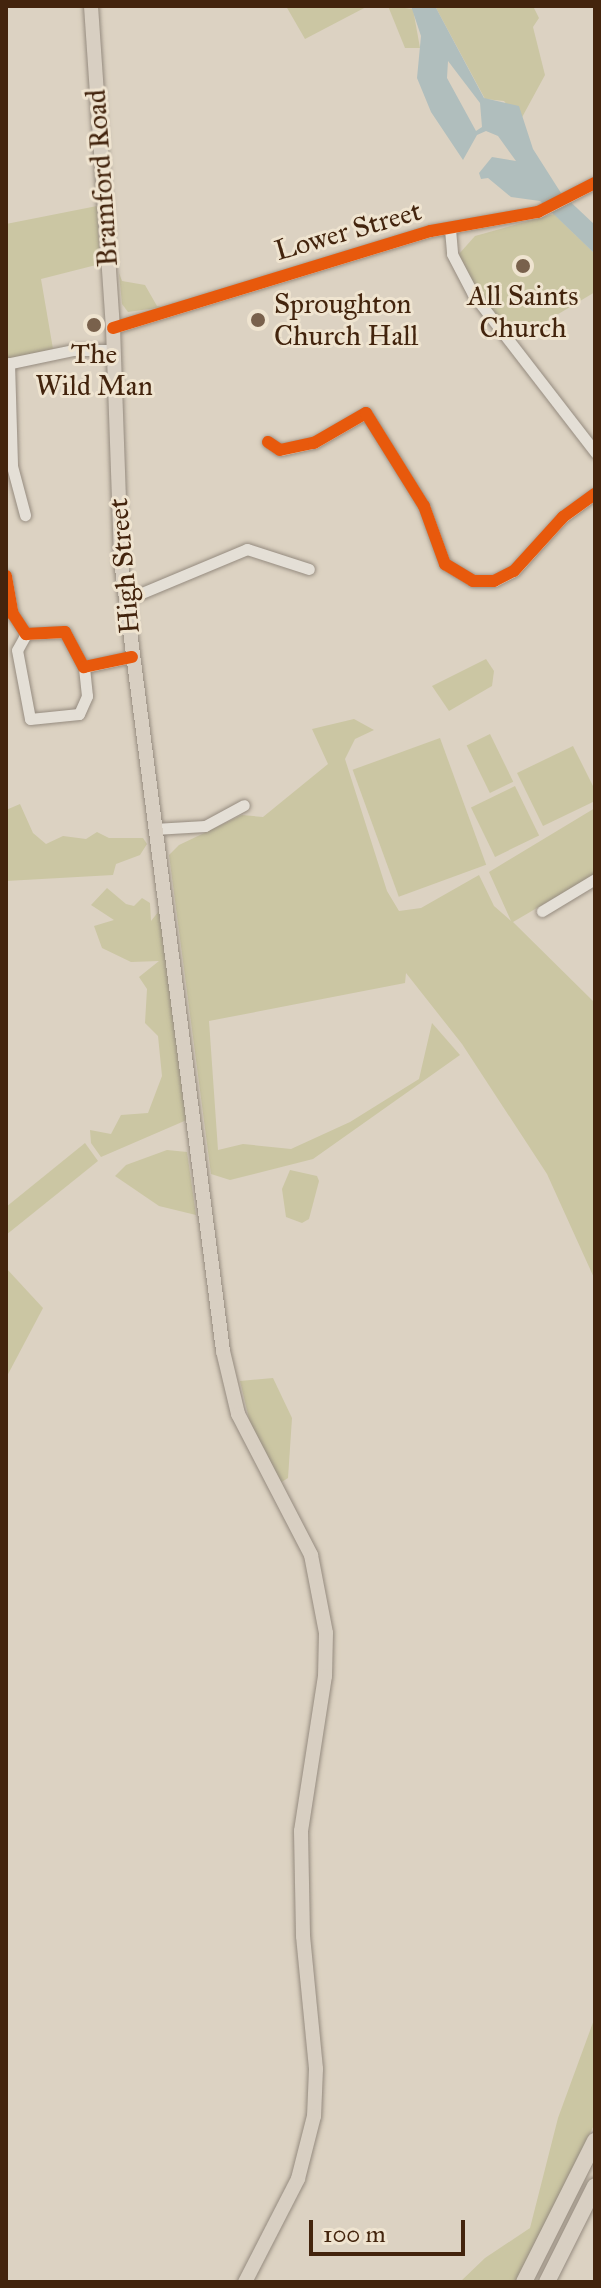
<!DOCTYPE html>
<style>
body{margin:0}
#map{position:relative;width:601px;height:2288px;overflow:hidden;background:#dcd2c2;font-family:"IM FELL Great Primer",serif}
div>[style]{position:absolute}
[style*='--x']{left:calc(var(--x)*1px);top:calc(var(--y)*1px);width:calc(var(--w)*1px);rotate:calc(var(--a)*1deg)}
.green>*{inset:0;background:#cbc6a3;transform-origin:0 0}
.water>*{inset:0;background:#b0bebd}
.roads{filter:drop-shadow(0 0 2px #958b7f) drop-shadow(0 0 2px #958b7f)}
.minor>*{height:11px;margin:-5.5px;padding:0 5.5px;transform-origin:5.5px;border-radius:5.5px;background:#e4dfd6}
.major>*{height:14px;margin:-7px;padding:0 7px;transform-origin:7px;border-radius:7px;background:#d8cfc2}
.highway>*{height:16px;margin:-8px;padding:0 8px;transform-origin:8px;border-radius:8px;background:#d8cfc2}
.cycleway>*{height:12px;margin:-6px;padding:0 6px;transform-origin:6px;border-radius:6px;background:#e8590c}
.dots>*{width:22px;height:22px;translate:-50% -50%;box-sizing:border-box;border:4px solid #efe4d0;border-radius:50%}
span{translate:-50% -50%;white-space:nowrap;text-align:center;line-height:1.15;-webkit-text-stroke:6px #efe4d0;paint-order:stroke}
.street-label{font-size:28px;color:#43240d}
.poi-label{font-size:28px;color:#43240d}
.left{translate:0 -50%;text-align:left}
.frame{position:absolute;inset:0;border:8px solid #43240d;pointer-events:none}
.scale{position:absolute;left:309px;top:2220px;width:156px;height:36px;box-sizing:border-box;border:4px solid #43240d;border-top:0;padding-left:10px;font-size:24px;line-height:28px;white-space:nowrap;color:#43240d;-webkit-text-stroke:6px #efe4d0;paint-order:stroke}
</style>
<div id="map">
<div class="green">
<div style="clip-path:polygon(286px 6px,368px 6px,305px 39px)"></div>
<div style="clip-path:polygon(388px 6px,413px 9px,420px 48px,405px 48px)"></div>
<div style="clip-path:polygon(435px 6px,533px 6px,539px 18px,533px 27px,545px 75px,520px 121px,504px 101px,485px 99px)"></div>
<div style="clip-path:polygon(97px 206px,100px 264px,41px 279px,53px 349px,6px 359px,6px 224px)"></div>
<div style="clip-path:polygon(554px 214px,595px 254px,595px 292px,515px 340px,471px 284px,459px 254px,475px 236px)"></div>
<div style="clip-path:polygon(119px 273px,122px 281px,145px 285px,157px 306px,164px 307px,128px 312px,122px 304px)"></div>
<div style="clip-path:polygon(486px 659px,494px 671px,492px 686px,449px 711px,432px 686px)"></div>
<div style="clip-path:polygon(354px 719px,374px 730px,355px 739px,345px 759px,387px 891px,399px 911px,421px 908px,479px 875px,494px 906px,511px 921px,489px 872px,595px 808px,595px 874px,513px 922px,595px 1003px,595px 1280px,547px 1174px,462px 1044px,406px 973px,405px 983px,209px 1021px,218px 1150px,243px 1144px,291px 1149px,350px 1122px,419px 1079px,432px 1023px,460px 1055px,313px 1159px,230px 1180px,211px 1174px,169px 855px,179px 845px,242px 815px,263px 817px,328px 764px,312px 729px)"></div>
<div style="left:490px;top:734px;width:53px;height:26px;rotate:64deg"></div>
<div style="left:440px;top:738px;width:135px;height:93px;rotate:70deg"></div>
<div style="clip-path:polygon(573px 746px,595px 790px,595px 801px,543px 826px,517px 773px)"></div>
<div style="left:515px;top:786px;width:55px;height:49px;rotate:64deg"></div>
<div style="clip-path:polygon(20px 804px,33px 833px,46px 844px,63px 836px,86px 839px,97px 832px,109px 838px,143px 838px,147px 844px,140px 855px,116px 864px,113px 875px,6px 881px,6px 810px)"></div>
<div style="clip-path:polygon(107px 888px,126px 904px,134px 906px,142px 898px,150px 903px,151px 921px,159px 911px,189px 1119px,101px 1157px,91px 1143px,90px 1130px,111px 1134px,121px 1115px,148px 1113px,162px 1076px,158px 1036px,145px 1023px,147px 989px,139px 977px,159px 961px,131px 962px,102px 948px,94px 926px,114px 920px,91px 905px)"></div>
<div style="clip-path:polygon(85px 1143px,98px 1161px,6px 1235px,6px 1207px)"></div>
<div style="clip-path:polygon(167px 1150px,187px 1152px,196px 1215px,159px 1206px,115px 1176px,126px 1165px)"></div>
<div style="clip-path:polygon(290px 1170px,317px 1176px,319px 1181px,309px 1219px,302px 1223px,286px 1217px,282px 1189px)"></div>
<div style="clip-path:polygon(6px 1268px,43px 1308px,6px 1378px)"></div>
<div style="clip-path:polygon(273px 1378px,292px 1418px,288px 1478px,280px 1483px,251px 1427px,240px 1381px)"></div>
<div style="clip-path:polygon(595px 2017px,595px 2123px,518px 2282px,460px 2282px,485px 2258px,530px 2228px,558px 2118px)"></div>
</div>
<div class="water">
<div style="clip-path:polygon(evenodd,411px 6px,435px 6px,484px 98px,519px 106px,533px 149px,561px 193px,595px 225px,595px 254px,540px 201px,511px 197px,488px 178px,481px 179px,479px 173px,492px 157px,516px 161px,498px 136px,486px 131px,477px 135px,463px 160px,431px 112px,417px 78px,421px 36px,411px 6px,448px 61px,480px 103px,482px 127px,476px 131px,447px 78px,448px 61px)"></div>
</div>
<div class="roads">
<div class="minor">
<div style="--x:450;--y:229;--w:25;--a:85"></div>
<div style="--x:452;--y:254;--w:45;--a:62.3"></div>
<div style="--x:473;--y:294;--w:200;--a:52.3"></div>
<div style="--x:113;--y:328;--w:332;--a:-17"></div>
<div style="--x:431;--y:231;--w:109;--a:-10.1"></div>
<div style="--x:538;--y:212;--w:64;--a:-27"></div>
<div style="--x:9;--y:363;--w:103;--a:88.3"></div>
<div style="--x:12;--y:466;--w:51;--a:75.1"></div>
<div style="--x:6;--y:364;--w:68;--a:-11.8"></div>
<div style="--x:73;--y:350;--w:40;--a:0"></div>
<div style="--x:268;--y:442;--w:14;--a:34"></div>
<div style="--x:280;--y:450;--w:35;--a:-12"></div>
<div style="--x:314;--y:443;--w:60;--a:-30"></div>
<div style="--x:366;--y:413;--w:110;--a:58.1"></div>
<div style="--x:424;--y:506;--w:62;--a:70.1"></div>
<div style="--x:445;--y:564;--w:33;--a:31"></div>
<div style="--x:473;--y:581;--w:21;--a:0"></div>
<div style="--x:494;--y:581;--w:22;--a:-27"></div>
<div style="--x:514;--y:571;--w:73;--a:-47.8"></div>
<div style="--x:563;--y:517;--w:39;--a:-36"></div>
<div style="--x:6;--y:576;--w:39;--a:80"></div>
<div style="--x:13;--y:614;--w:24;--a:57"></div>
<div style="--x:26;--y:634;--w:39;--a:-3"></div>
<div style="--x:65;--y:632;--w:40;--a:62"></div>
<div style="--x:84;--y:667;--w:49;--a:-11.8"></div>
<div style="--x:125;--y:600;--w:132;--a:-22.7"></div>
<div style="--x:247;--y:549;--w:65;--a:17.9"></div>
<div style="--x:26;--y:634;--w:18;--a:119"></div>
<div style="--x:17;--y:650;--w:70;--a:79.3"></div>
<div style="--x:30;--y:719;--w:49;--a:-5.8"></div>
<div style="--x:79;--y:714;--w:20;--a:-66"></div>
<div style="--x:87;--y:696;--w:29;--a:-96"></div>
<div style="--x:154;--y:829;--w:51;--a:-3.4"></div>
<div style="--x:205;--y:826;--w:44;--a:-28.3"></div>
<div style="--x:542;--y:911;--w:62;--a:-31.1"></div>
</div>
<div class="major">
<div style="--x:91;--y:6;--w:323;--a:86.1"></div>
<div style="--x:113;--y:328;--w:233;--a:88"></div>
<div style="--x:121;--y:561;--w:797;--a:82.64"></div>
<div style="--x:223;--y:1351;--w:65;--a:76.6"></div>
<div style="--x:238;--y:1414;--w:159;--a:62.6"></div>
<div style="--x:311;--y:1555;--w:79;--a:79.1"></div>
<div style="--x:326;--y:1633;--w:43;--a:91.3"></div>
<div style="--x:325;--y:1676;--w:157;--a:98.8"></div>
<div style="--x:301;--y:1831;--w:105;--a:88.9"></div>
<div style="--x:303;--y:1936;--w:134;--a:84.4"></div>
<div style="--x:316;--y:2069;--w:47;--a:92.4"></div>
<div style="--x:314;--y:2116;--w:65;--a:104.3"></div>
<div style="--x:298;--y:2179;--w:116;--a:117.2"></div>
</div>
<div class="highway">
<div style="--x:524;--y:2282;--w:158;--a:-63.3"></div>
<div style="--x:547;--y:2282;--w:107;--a:-63.4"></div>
</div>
</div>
<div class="cycleway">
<div style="--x:113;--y:328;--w:332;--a:-17"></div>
<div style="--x:431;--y:231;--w:109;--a:-10.1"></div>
<div style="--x:538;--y:212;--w:64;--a:-27"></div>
<div style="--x:268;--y:442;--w:14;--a:34"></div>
<div style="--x:280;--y:450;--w:35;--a:-12"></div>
<div style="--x:314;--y:443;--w:60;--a:-30"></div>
<div style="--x:366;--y:413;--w:110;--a:58.1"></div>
<div style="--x:424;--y:506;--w:62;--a:70.1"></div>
<div style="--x:445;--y:564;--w:33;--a:31"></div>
<div style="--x:473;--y:581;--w:21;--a:0"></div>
<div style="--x:494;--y:581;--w:22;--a:-27"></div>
<div style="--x:514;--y:571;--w:73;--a:-47.8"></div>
<div style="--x:563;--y:517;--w:39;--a:-36"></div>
<div style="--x:6;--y:576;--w:39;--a:80"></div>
<div style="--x:13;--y:614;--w:24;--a:57"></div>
<div style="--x:26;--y:634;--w:39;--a:-3"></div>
<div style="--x:65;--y:632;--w:40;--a:62"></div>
<div style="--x:84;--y:667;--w:49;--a:-11.8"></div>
</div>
<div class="dots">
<div style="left:523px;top:266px;background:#79614c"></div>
<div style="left:258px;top:320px;background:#79614c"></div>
<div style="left:94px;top:325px;background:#79614c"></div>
</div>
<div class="street-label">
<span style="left:102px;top:178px;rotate:-94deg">Bramford Road</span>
<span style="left:348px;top:231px;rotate:-16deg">Lower Street</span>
<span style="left:124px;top:566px;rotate:-95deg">High Street</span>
</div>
<div class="poi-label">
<span style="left:523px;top:312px">All Saints<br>Church</span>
<span class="left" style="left:274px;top:320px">Sproughton<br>Church Hall</span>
<span style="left:94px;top:370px">The<br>Wild Man</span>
</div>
<div class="frame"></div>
<div class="scale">100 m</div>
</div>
